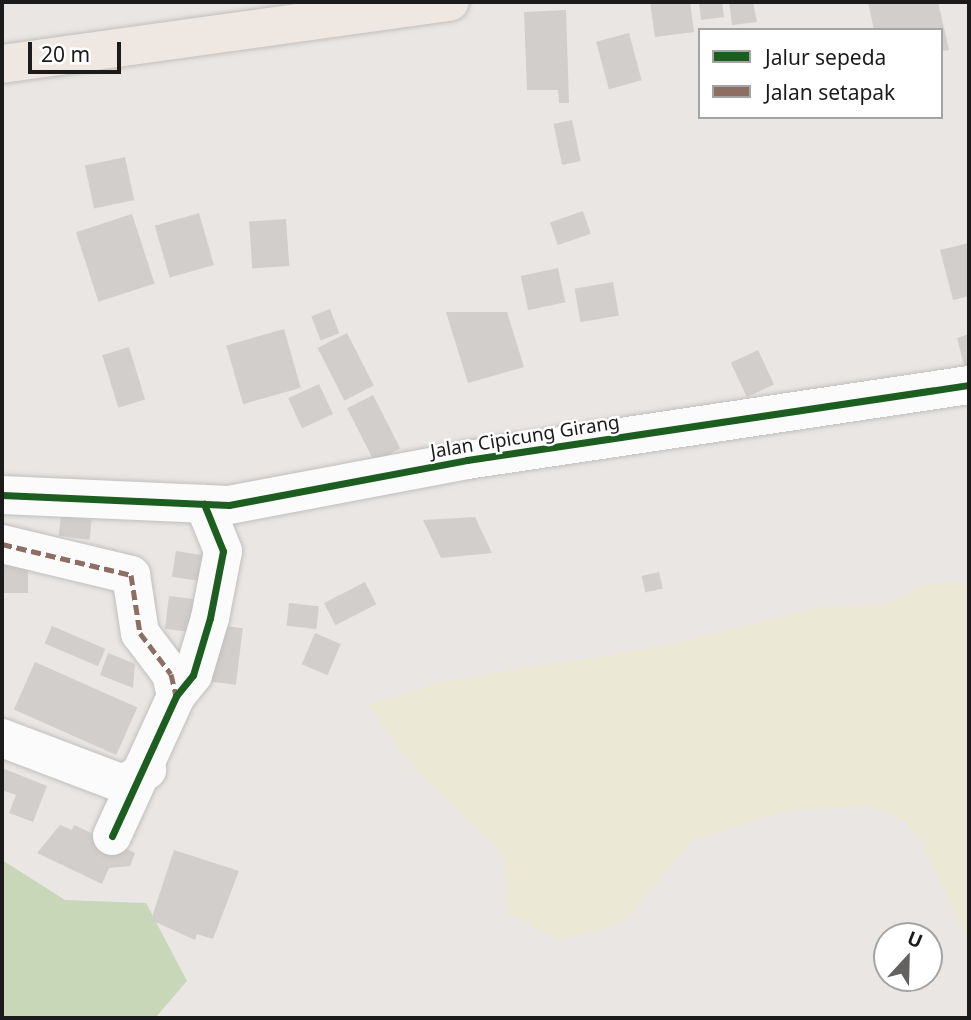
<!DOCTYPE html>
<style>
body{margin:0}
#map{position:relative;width:971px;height:1020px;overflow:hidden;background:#e9e6e3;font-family:"Noto Sans",sans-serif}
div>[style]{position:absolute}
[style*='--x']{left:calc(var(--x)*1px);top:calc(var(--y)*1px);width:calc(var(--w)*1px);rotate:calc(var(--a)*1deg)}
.farmland>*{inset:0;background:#ebe8d6}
.forest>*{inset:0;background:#c8d7b8}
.building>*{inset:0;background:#d2cecc;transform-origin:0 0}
.roads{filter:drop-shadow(0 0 2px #c0bfbe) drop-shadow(0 0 2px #c0bfbe)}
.minor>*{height:38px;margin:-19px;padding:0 19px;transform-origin:19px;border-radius:19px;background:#fcfbfb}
.major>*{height:38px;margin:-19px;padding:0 19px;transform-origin:19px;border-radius:19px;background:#efe8e2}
.quiet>*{height:5px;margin-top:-2.5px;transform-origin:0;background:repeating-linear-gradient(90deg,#8d6e63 0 10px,transparent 0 15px)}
.cycleway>*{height:7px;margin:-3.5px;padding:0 3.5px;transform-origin:3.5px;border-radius:3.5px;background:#1b5e20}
span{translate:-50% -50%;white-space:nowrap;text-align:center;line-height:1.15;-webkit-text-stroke:5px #fff;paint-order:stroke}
.street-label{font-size:19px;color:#1b1b1b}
.frame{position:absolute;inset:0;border:4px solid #1b1b1b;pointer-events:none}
.legend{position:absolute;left:698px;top:28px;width:245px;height:91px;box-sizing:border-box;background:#fff;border:2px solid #a4a4a4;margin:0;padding:9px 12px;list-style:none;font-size:21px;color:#1b1b1b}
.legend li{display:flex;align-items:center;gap:14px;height:35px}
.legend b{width:35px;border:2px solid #a4a4a4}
.north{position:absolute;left:873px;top:922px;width:70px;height:70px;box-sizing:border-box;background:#fff;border:2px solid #a4a4a4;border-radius:50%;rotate:22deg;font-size:19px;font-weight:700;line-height:28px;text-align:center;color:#1b1b1b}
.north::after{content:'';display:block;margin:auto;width:24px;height:32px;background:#636261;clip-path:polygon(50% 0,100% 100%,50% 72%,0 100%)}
.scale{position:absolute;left:28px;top:42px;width:93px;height:32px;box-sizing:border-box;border:4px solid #1b1b1b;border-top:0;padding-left:9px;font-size:21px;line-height:24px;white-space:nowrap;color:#1b1b1b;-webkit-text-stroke:5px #fff;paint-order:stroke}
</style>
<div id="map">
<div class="farmland">
<div style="clip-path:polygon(969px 582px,969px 945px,922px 841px,902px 819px,869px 806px,791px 810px,693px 840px,624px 922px,560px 941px,507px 912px,503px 854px,415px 770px,369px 705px,444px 681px,659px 647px,817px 608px,887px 604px,925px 584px)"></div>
</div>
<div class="forest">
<div style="clip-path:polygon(2px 860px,65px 900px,146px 903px,187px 981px,155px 1018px,2px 1018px)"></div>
</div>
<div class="building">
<div style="clip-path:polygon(650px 2px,690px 2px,694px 32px,655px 37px)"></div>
<div style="clip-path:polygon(699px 2px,722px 2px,724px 17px,701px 20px)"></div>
<div style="clip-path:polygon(729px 2px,753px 2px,757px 22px,732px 25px)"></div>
<div style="clip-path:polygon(868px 2px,938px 2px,949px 50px,941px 51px,941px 30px,874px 30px)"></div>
<div style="clip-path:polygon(566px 10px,569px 103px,559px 103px,558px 90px,527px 90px,524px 12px)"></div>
<div style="left:629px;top:33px;width:49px;height:34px;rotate:75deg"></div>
<div style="left:572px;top:120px;width:42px;height:19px;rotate:78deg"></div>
<div style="left:125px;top:157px;width:44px;height:41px;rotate:78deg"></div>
<div style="left:583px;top:211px;width:24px;height:35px;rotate:71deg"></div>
<div style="left:199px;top:213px;width:54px;height:46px;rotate:74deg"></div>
<div style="left:132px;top:214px;width:73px;height:59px;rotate:72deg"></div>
<div style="left:286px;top:219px;width:47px;height:37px;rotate:86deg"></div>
<div style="clip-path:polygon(969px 243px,969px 296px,953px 300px,940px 250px)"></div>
<div style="left:558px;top:268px;width:35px;height:38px;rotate:78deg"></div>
<div style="left:613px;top:282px;width:34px;height:39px;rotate:80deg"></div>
<div style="left:330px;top:309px;width:26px;height:20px;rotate:69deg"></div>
<div style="clip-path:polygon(446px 312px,507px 312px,524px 367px,468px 383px)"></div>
<div style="left:284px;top:329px;width:61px;height:60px;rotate:74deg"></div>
<div style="left:347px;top:333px;width:59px;height:33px;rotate:63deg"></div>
<div style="clip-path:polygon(969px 334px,969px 367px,965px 369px,957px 338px)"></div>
<div style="left:129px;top:347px;width:55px;height:28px;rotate:73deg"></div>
<div style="left:758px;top:350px;width:38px;height:30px;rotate:65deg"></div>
<div style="left:319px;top:384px;width:33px;height:34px;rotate:65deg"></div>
<div style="left:373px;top:395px;width:60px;height:29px;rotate:63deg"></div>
<div style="left:61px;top:516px;width:31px;height:20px;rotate:7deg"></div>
<div style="clip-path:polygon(475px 517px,492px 553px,441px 558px,423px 520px)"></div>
<div style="left:176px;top:551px;width:39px;height:26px;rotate:9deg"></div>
<div style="left:2px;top:559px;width:26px;height:34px"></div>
<div style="left:659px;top:572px;width:17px;height:18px;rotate:77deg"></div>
<div style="left:365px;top:582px;width:25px;height:46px;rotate:63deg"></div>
<div style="left:169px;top:596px;width:26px;height:33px;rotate:7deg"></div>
<div style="left:289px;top:603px;width:30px;height:23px;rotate:6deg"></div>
<div style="left:217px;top:625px;width:26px;height:57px;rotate:7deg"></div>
<div style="left:52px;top:626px;width:58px;height:19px;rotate:23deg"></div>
<div style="left:315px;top:633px;width:28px;height:34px;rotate:23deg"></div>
<div style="clip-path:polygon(108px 653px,135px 664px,133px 688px,100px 675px)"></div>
<div style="left:35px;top:662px;width:112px;height:52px;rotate:24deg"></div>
<div style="clip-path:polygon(2px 768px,47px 786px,33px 822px,9px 813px,16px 795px,2px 790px)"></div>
<div style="clip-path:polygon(60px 825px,72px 830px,74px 825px,135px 853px,130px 866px,109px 868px,102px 884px,37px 853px)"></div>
<div style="clip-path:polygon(174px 850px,239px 871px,213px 939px,197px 934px,195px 940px,151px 920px)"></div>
</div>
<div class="roads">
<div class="minor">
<div style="--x:2;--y:495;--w:227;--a:2.5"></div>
<div style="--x:229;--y:505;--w:242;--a:-10.7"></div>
<div style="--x:467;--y:460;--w:508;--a:-8.5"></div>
<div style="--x:2;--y:544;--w:133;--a:13.5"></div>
<div style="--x:131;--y:575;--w:59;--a:81.2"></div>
<div style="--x:140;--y:633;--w:51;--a:52.9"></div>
<div style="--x:171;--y:674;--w:23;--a:77"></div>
<div style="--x:2;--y:738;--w:129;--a:20.8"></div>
<div style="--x:123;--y:784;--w:28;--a:-30"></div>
<div style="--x:112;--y:836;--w:154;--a:-65.4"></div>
<div style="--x:176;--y:696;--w:27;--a:-51"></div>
<div style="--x:193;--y:675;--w:59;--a:-73.4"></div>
<div style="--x:210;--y:618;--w:68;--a:-79"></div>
<div style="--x:223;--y:551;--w:51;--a:-112"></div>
</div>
<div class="major">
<div style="--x:2;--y:64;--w:452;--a:-7.9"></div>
</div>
</div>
<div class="quiet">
<div style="--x:2;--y:544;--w:133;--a:13.5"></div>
<div style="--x:131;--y:575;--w:59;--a:81.2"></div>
<div style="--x:140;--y:633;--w:51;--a:52.9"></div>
<div style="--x:171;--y:674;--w:23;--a:77"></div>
</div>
<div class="cycleway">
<div style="--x:2;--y:495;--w:227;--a:2.5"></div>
<div style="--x:229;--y:505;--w:242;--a:-10.7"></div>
<div style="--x:467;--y:460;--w:508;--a:-8.5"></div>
<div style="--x:112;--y:836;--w:154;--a:-65.4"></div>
<div style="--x:176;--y:696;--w:27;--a:-51"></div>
<div style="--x:193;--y:675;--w:59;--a:-73.4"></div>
<div style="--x:210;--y:618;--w:68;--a:-79"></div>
<div style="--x:223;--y:551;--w:51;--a:-112"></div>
</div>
<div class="street-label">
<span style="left:525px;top:437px;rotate:-9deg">Jalan Cipicung Girang</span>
</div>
<div class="frame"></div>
<ul class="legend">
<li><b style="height:9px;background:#1b5e20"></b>Jalur sepeda</li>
<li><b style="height:9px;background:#8d6e63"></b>Jalan setapak</li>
</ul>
<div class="north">U</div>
<div class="scale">20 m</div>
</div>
